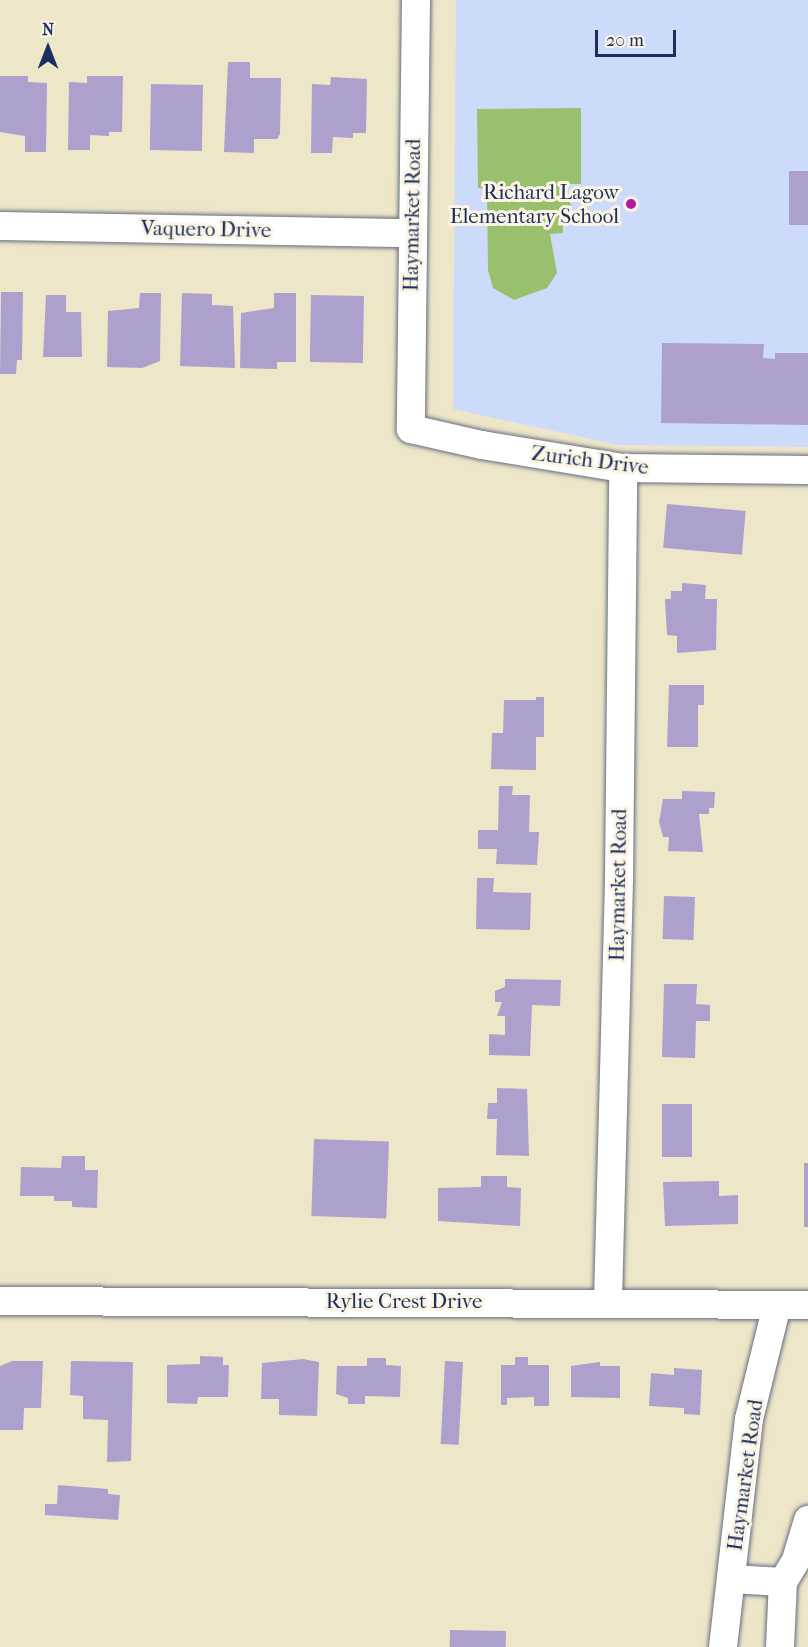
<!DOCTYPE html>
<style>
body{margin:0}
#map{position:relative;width:808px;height:1647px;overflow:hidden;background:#eee6c8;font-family:"IM FELL French Canon",serif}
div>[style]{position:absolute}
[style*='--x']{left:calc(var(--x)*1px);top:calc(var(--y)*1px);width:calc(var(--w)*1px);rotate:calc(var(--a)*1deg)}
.built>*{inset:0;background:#cddbfa}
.green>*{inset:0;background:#98c06d}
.building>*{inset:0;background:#ada0cd;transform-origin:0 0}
.roads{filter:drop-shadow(0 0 2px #656f83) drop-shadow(0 0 2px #656f83)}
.minor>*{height:28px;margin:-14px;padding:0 14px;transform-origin:14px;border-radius:14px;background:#fff}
.dots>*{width:16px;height:16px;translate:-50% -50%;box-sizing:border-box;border:3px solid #fcf5e5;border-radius:50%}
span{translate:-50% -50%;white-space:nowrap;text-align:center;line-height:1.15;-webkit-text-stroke:6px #fcf5e5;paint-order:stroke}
.poi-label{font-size:21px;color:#1b2f5e}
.right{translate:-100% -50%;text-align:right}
.street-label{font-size:21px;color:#1b2f5e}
.north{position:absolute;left:18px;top:18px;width:60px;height:60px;-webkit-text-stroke:4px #fcf5e5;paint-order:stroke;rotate:0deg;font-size:16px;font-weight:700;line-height:24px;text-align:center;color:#1b2f5e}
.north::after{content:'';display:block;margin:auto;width:21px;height:27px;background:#1b2f5e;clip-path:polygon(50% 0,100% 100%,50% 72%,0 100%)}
.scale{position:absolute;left:595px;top:30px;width:81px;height:27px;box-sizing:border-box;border:3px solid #1b2f5e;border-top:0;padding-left:8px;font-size:18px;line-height:21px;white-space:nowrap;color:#1b2f5e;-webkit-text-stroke:4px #fcf5e5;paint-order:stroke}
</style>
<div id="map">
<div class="built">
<div style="clip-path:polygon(456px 0,808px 0,808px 447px,618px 445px,453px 409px)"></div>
</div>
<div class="green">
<div style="clip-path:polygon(581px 108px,581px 184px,561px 184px,571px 205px,571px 216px,563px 225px,563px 233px,550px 234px,557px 273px,547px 288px,514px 300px,493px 288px,488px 270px,487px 189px,478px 188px,477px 109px)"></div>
</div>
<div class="building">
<div style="clip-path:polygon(228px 62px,250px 62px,250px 78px,281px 78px,280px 134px,277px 139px,254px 139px,254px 153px,224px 152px)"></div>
<div style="clip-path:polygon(0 76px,28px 76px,28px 82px,47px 83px,46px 152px,25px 152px,25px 136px,0 132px)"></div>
<div style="clip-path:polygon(87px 76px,123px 76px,122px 132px,109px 132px,109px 136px,90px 135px,90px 150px,68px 150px,69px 82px,87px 83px)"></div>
<div style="clip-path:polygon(331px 77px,367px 79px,366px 133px,353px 133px,353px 138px,333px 137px,332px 153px,311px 153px,312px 84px,330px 85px)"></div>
<div style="left:151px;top:84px;width:52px;height:66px;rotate:1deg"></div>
<div style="left:808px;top:171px;width:54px;height:19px;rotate:90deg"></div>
<div style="clip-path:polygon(1px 292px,23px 292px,22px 360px,17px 360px,16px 374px,0 374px)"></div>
<div style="clip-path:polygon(140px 293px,161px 293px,160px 361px,142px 368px,107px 367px,108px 311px,139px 308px)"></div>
<div style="clip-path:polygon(182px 293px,212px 294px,212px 305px,233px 306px,235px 368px,180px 366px)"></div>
<div style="clip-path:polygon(274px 293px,296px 293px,296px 362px,277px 362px,277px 369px,240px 368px,241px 313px,274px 308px)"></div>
<div style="clip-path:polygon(46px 295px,66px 295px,66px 312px,81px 312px,82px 357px,43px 357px)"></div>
<div style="left:311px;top:295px;width:53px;height:67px;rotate:1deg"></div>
<div style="clip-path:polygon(662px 343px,764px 344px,763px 358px,775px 359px,775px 353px,808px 353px,808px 425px,661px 423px)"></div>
<div style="left:667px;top:504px;width:79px;height:44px;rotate:5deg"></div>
<div style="clip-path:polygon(682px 583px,706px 585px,705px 599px,717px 599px,716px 650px,677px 653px,677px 636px,667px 635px,665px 599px,671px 599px,671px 591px,682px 591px)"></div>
<div style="clip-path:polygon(669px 685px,704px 685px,704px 705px,698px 705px,698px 747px,667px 747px)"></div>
<div style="clip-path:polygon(536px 697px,544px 697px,544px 737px,536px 737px,536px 770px,491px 769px,492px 733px,503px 733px,504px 700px,536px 700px)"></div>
<div style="clip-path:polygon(499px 786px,513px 786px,512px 795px,530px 795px,529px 832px,539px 832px,537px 865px,496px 864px,497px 849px,478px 849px,478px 830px,498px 830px)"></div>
<div style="clip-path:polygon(682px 791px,715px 792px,714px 808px,709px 808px,709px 814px,699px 814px,703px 852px,668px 851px,669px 837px,663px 837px,659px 822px,663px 799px,682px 799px)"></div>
<div style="clip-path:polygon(477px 878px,494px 878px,493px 892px,531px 893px,530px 930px,476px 929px)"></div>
<div style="left:664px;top:896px;width:31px;height:43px;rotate:2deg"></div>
<div style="clip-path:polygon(505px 979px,561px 980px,560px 1006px,532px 1005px,530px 1056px,489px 1055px,489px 1034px,505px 1035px,505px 1016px,497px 1016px,502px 1002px,495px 1002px,495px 991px,505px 987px)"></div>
<div style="clip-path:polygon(664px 984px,697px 984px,696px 1004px,710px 1005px,710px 1021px,696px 1021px,695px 1058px,662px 1057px)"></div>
<div style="clip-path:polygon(497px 1088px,527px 1089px,529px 1156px,496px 1155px,497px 1119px,487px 1119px,488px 1103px,497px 1103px)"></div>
<div style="left:662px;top:1104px;width:30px;height:53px"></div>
<div style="left:314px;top:1139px;width:75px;height:77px;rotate:2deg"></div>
<div style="clip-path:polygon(62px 1156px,85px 1156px,85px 1170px,98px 1170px,97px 1208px,72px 1207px,72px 1201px,54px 1201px,54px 1196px,20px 1196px,21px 1167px,61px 1168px)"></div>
<div style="left:804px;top:1163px;width:4px;height:64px"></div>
<div style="clip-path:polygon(481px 1176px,507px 1176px,507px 1187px,521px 1188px,520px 1226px,438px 1221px,438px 1188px,481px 1187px)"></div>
<div style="clip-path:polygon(719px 1181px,719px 1196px,738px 1195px,738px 1224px,665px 1226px,663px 1182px)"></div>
<div style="clip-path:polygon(200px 1356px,223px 1357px,223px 1365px,229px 1365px,228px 1397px,198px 1397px,197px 1404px,167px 1403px,167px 1365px,200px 1364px)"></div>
<div style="clip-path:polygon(515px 1357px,528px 1357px,528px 1365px,549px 1365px,549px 1406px,534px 1406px,534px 1397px,507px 1398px,507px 1405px,501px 1405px,501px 1365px,515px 1365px)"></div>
<div style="clip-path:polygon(367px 1358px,386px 1358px,386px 1365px,401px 1366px,400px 1397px,365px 1396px,365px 1404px,348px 1404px,348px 1398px,336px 1394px,337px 1366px,367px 1366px)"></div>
<div style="clip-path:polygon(303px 1359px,319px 1362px,317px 1416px,279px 1415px,279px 1399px,261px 1399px,262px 1363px)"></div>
<div style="clip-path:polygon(12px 1361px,43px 1361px,41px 1408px,24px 1408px,23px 1430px,0 1430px,0 1366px)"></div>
<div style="clip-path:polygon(71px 1361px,133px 1362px,131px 1461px,107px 1462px,108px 1420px,83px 1419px,83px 1396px,70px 1395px)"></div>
<div style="left:445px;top:1361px;width:18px;height:83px;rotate:3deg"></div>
<div style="clip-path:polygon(600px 1362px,600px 1366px,620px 1366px,620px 1398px,571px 1397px,571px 1366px)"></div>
<div style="clip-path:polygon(674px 1368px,702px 1370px,700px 1415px,684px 1414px,684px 1408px,649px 1406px,651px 1373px,674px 1375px)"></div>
<div style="clip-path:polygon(58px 1485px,108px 1489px,108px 1494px,120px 1495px,118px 1520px,45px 1515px,45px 1504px,57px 1504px)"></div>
<div style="left:450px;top:1630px;width:56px;height:17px;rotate:1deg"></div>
</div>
<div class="roads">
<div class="minor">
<div style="--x:416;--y:0;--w:429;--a:90.7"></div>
<div style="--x:411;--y:429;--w:73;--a:12.7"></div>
<div style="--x:482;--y:445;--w:143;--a:9.3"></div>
<div style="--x:623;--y:468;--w:185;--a:0.6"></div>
<div style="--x:0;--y:226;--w:411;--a:1"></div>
<div style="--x:0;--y:1301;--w:808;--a:0.28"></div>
<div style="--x:608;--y:1301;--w:422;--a:-88.5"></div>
<div style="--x:619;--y:879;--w:411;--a:-89.4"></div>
<div style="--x:731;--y:1579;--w:52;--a:3.3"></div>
<div style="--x:783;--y:1582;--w:26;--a:-59"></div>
<div style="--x:796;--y:1560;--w:42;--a:-73.3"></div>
<div style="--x:723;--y:1647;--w:229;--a:-83.5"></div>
<div style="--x:749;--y:1419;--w:117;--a:-76.2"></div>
<div style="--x:780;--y:1647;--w:65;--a:-87.4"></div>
</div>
</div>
<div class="dots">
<div style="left:631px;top:204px;background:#b5179e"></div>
</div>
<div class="poi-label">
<span class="right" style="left:619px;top:204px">Richard Lagow<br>Elementary School</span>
</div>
<div class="street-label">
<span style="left:412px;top:215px;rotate:-89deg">Haymarket Road</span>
<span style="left:206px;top:229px;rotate:1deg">Vaquero Drive</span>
<span style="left:590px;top:460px;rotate:7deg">Zurich Drive</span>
<span style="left:618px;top:885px;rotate:-89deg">Haymarket Road</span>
<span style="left:404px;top:1301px">Rylie Crest Drive</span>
<span style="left:745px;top:1475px;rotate:-82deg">Haymarket Road</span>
</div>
<div class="north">N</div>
<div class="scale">20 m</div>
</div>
